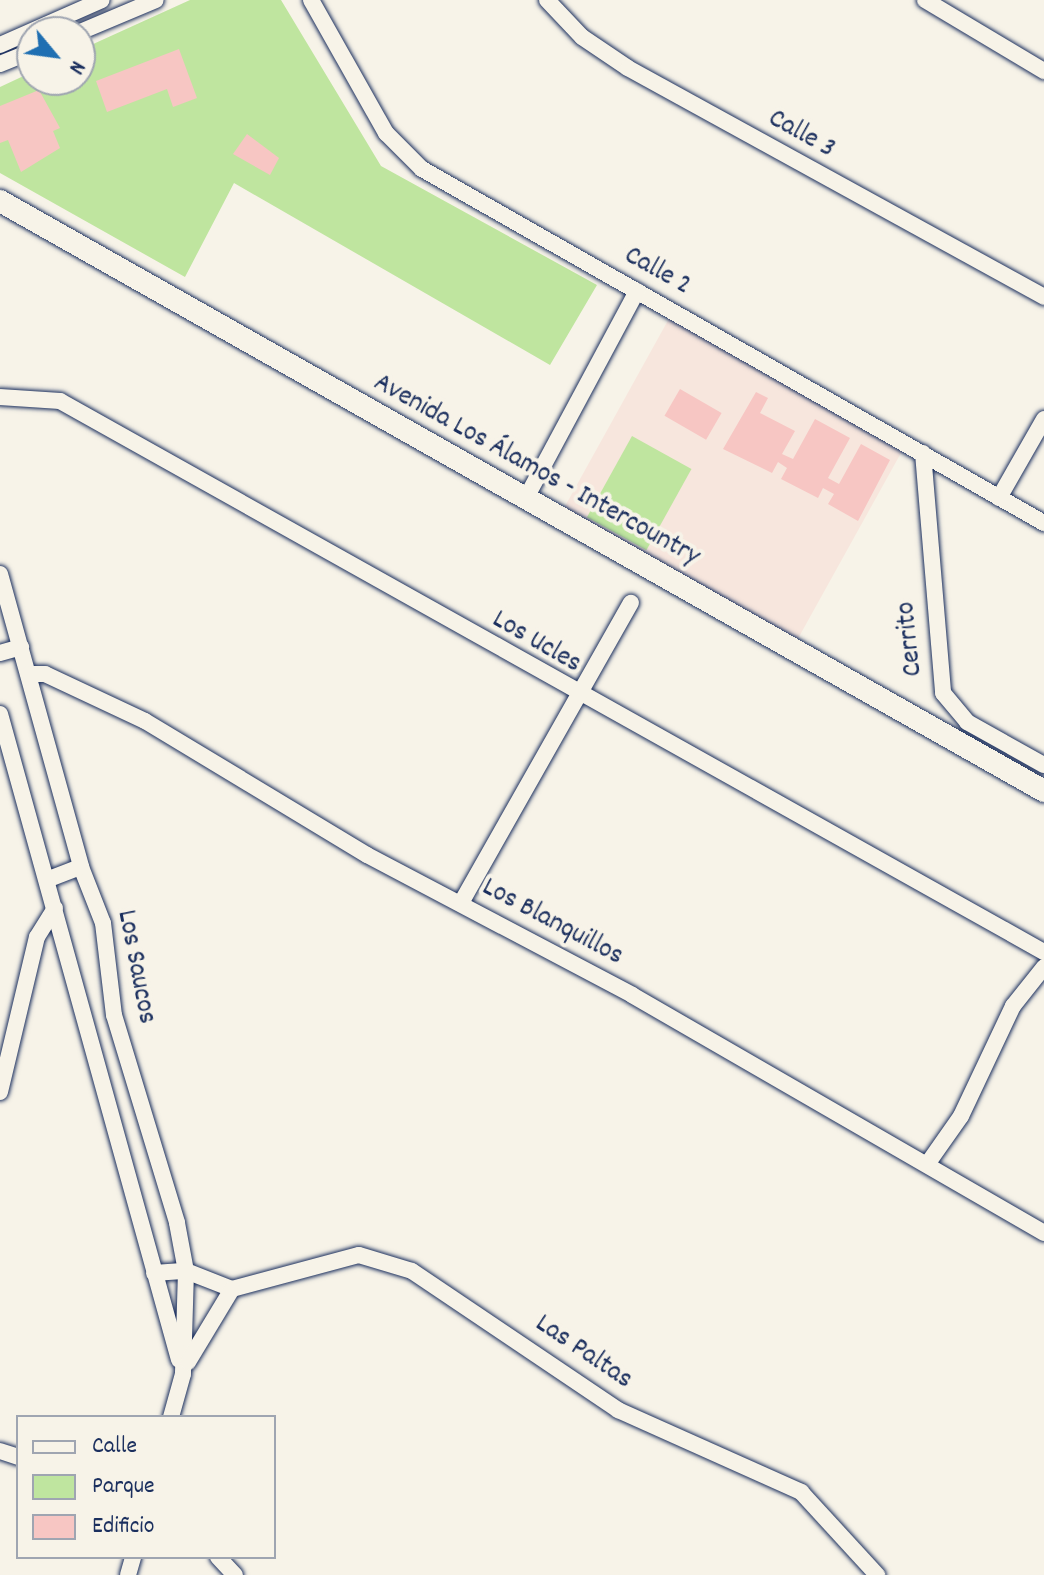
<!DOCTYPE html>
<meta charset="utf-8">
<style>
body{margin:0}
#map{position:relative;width:1044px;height:1575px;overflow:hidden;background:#f7f3e8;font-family:Dekko,sans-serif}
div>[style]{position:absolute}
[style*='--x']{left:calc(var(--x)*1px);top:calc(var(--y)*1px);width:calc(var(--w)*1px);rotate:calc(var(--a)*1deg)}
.built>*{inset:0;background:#f7e6dd;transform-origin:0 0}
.green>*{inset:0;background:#bfe59f;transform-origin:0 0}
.building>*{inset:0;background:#f7c6c3;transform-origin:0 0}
.roads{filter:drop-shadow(0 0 2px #1b2f5e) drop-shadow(0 0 2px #1b2f5e)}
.street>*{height:16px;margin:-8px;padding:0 8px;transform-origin:8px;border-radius:8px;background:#f7f3e8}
.secondary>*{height:22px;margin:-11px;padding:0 11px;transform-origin:11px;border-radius:11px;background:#f7f3e8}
span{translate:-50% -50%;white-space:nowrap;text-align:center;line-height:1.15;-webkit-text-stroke:8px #f7f3e8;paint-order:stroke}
.street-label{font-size:28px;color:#1b2f5e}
.legend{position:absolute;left:16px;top:1415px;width:260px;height:144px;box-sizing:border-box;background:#f7f3e8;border:2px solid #9fa5b1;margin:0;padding:10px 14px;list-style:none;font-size:24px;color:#1b2f5e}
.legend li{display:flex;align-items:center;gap:16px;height:40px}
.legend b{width:40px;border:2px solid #9fa5b1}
.north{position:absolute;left:16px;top:16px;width:80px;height:80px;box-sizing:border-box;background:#f7f3e8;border:2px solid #9fa5b1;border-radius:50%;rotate:119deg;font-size:22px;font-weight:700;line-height:32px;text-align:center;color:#1b2f5e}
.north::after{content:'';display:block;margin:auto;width:28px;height:36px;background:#1f6fb2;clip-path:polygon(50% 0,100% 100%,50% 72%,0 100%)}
</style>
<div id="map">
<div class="built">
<div style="left:671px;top:315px;width:268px;height:226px;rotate:29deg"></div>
</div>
<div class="green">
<div style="clip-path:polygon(190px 0,281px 0,381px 166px,597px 285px,550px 365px,234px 183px,185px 277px,0 173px,0 87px,32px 72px,32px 80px,80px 80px,80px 50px)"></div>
<div style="left:632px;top:436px;width:68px;height:93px;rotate:29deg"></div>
</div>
<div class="building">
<div style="clip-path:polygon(179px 49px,197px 98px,173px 107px,167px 89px,107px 112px,96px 81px)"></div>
<div style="clip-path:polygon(39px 90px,60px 128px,53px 131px,60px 148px,21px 172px,8px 140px,0 143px,0 106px)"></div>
<div style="clip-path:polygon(247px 134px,279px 158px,270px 175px,233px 154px)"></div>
<div style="left:680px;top:389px;width:48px;height:31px;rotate:30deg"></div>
<div style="clip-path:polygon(756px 392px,768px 398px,760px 413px,795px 431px,782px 454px,793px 459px,815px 419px,850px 438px,828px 478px,839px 484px,861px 444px,890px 460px,858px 521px,828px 504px,834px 494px,823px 488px,818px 498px,781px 479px,787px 468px,778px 462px,772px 473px,723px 449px)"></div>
</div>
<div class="roads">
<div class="street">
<div style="--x:311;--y:0;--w:153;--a:60.6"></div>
<div style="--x:386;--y:133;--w:51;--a:45"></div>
<div style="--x:422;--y:169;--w:716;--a:29.65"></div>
<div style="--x:547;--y:0;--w:51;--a:46.6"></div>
<div style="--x:582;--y:37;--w:55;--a:34"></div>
<div style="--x:628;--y:68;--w:475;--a:28.8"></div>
<div style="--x:925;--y:0;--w:139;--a:30.8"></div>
<div style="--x:80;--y:32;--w:82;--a:-22.8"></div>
<div style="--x:0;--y:45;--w:111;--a:-23.8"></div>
<div style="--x:0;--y:64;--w:35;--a:-22"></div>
<div style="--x:0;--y:397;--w:60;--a:3.8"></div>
<div style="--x:60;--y:401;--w:1128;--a:29.25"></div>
<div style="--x:923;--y:453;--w:241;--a:85.2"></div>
<div style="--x:943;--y:693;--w:38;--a:50"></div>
<div style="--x:967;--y:722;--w:88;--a:29.2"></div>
<div style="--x:999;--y:498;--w:91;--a:-60.3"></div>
<div style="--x:525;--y:500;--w:237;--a:-61.8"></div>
<div style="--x:0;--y:574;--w:304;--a:74.5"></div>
<div style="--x:81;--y:867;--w:60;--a:68.6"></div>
<div style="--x:103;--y:923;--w:93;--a:83.2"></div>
<div style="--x:114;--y:1015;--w:217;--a:73.1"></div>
<div style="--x:177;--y:1223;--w:49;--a:79.4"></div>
<div style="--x:186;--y:1271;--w:103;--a:91.7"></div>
<div style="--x:183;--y:1374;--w:45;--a:105.6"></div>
<div style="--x:0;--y:653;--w:22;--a:-16"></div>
<div style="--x:29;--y:674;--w:16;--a:0"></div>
<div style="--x:45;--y:674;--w:110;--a:25.2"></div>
<div style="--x:145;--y:721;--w:259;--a:31.1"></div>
<div style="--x:367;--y:855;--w:300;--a:27.8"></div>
<div style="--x:632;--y:995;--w:476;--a:30"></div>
<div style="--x:0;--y:714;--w:670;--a:74.51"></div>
<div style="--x:49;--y:879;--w:34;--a:-21"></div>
<div style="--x:461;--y:903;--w:345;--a:-60.5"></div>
<div style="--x:0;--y:1092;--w:159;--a:-76.6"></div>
<div style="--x:37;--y:937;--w:34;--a:-58"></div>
<div style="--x:928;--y:1163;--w:57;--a:-54.9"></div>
<div style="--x:961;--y:1116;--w:122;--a:-64.7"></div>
<div style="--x:1013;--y:1006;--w:50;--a:-51.5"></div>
<div style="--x:154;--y:1273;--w:32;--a:-4"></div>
<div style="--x:186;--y:1271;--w:49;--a:21.4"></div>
<div style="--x:232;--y:1289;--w:131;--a:-15"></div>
<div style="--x:359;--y:1255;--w:55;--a:16.8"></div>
<div style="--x:412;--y:1271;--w:249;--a:34"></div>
<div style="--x:618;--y:1410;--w:201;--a:24.1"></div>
<div style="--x:801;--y:1492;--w:113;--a:47.5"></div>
<div style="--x:188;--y:1362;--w:85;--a:-58.9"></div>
<div style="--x:0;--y:1451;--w:19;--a:18"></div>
<div style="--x:218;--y:1557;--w:25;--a:47"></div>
<div style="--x:128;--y:1575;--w:19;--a:-74"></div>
</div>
<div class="secondary">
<div style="--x:0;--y:201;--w:1199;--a:29.47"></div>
</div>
</div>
<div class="street-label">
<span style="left:801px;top:135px;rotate:29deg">Calle 3</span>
<span style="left:657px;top:272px;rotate:29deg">Calle 2</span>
<span style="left:536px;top:471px;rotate:29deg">Avenida Los Álamos - Intercountry</span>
<span style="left:911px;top:639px;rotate:-96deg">Cerrito</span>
<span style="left:536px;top:643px;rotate:30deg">Los Ucles</span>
<span style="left:552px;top:923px;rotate:28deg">Los Blanquillos</span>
<span style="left:135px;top:967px;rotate:79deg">Los Saucos</span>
<span style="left:583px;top:1353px;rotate:34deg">Las Paltas</span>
</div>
<ul class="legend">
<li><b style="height:10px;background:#f7f3e8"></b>Calle</li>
<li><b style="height:22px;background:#bfe59f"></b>Parque</li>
<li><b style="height:22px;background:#f7c6c3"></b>Edificio</li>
</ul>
<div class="north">N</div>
</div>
